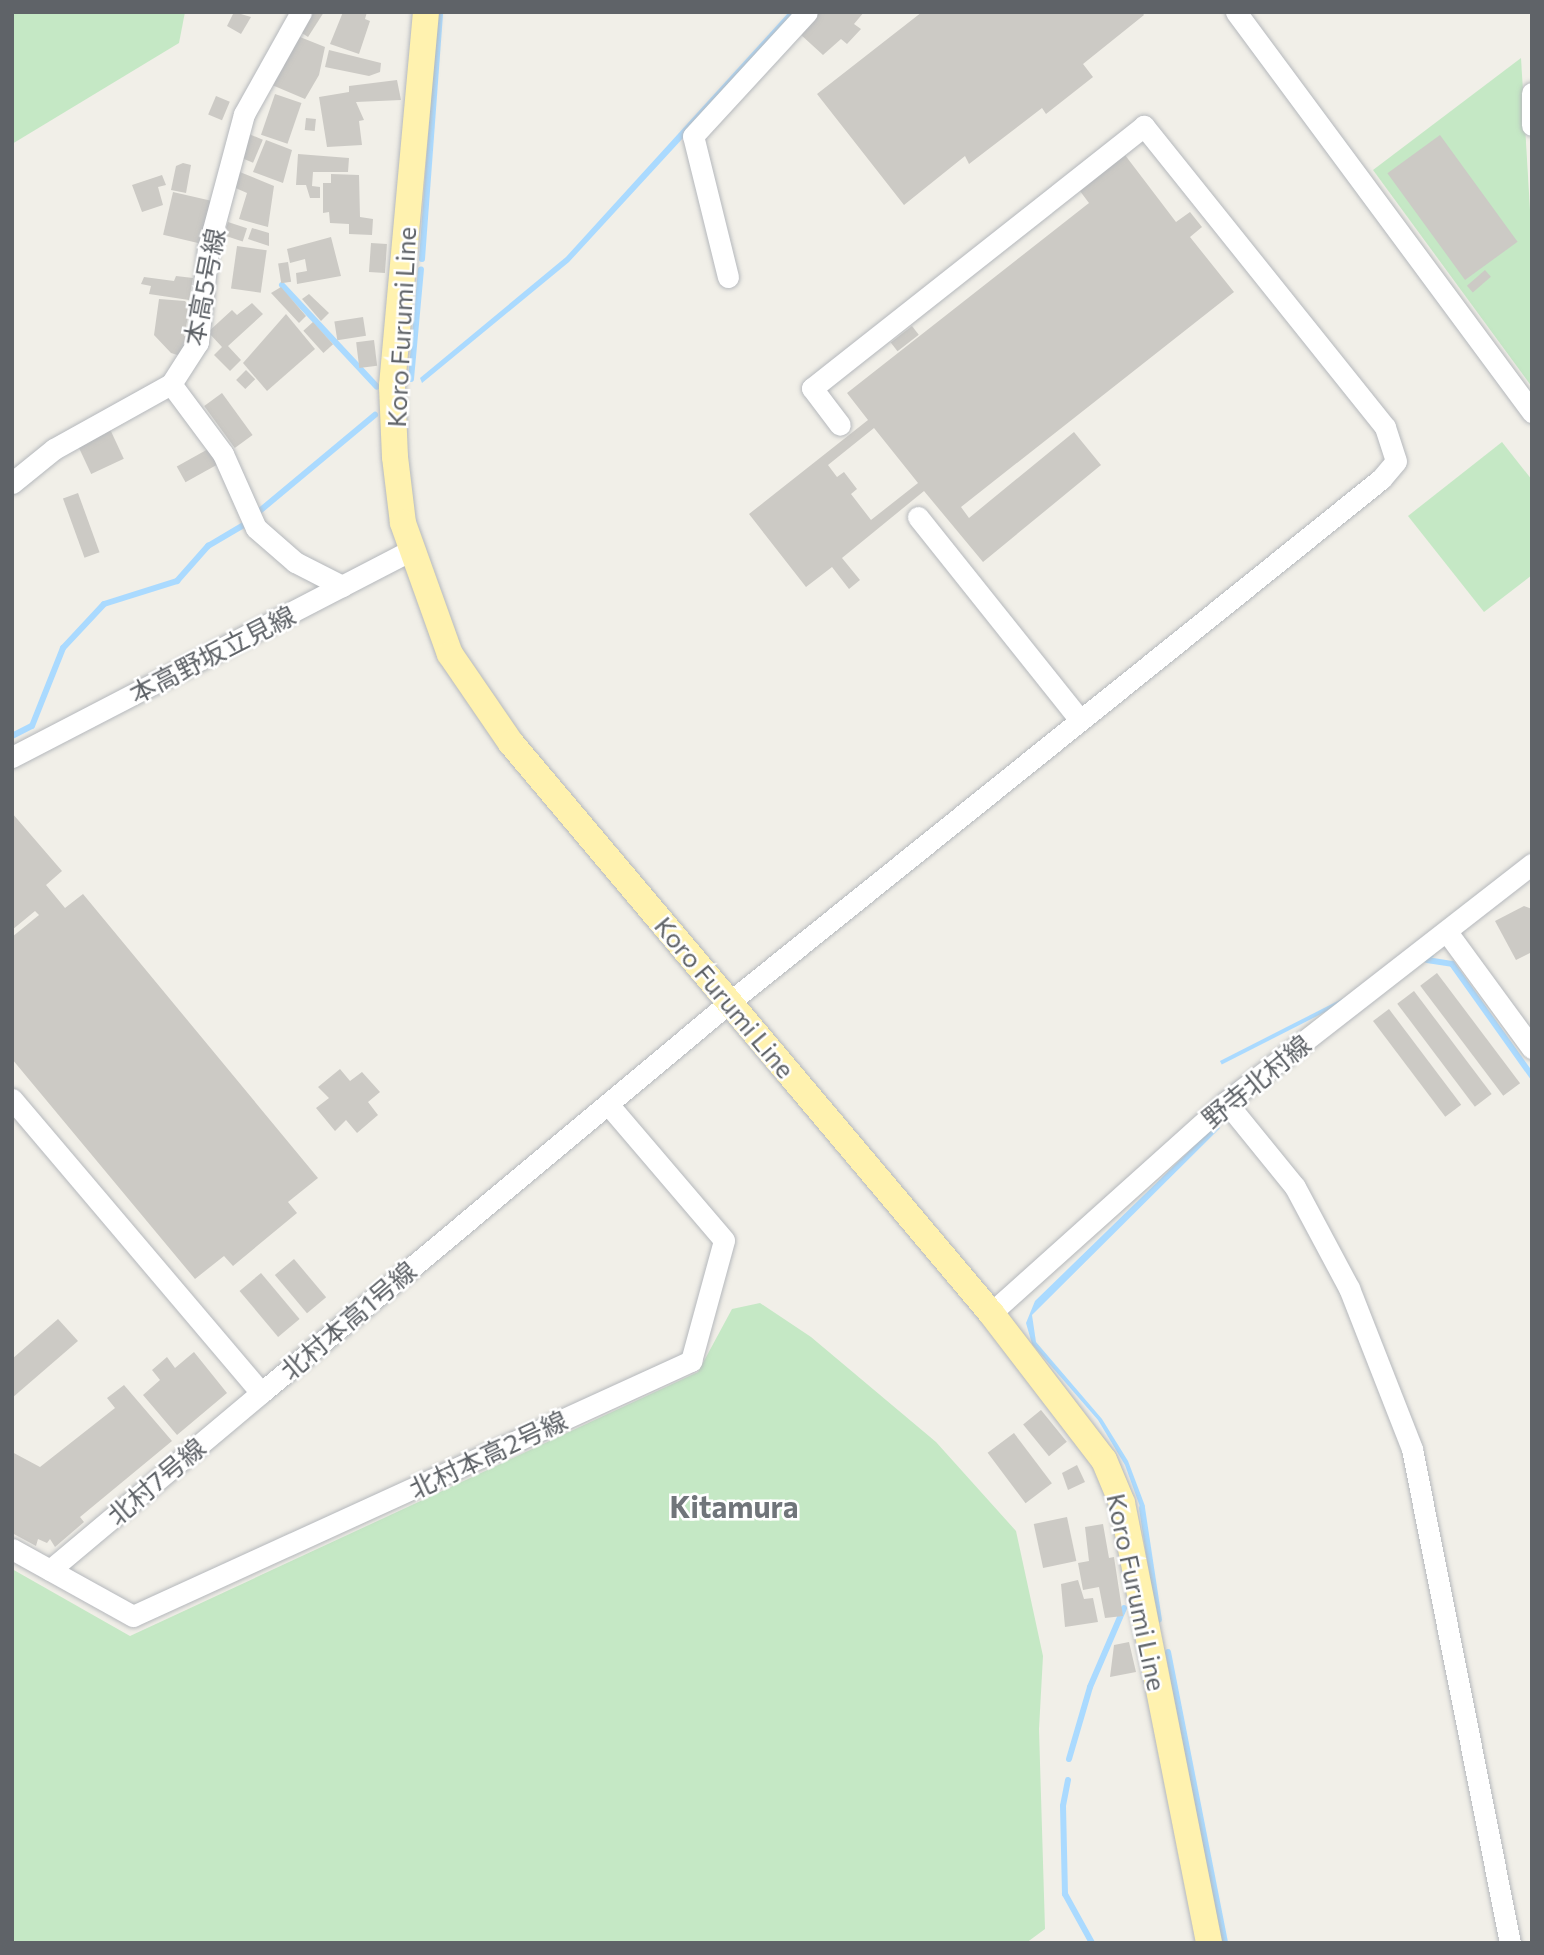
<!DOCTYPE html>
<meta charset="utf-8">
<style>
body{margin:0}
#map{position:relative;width:1544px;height:1955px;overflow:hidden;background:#f1efe8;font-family:Commissioner,"Noto Sans JP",sans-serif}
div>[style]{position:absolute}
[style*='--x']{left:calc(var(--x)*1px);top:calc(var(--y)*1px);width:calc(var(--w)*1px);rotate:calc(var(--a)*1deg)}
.green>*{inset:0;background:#c5e8c5}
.water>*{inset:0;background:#aadaff;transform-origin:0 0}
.stream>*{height:6px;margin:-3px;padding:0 3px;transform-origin:3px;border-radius:3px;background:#aadaff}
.building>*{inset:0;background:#cccac5;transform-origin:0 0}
.roads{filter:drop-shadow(0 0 2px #b5b8bc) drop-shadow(0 0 2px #b5b8bc)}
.minor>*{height:21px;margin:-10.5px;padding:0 10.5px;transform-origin:10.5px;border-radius:10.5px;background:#fff}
.major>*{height:26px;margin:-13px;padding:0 13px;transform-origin:13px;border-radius:13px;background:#fff2af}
span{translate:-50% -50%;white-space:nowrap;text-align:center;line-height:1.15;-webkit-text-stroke:5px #fff;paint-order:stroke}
.street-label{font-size:26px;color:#5f6368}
.quarter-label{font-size:30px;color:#70757a;font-weight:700}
.frame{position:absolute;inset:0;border:14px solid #5f6368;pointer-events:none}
</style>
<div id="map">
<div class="green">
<div style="clip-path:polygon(12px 12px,185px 12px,179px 43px,12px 144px)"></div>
<div style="clip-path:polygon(1521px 58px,1532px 244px,1532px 387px,1373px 170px)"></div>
<div style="clip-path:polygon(1502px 442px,1532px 480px,1532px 575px,1484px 612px,1408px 516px)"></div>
<div style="clip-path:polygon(760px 1303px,811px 1337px,936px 1442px,1016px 1531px,1043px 1656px,1039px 1729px,1045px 1929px,1026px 1943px,12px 1943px,12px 1569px,130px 1636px,698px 1372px,732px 1309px)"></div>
</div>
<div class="water">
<div style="clip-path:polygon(789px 12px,799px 12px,569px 262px,422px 383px,420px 378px,566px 257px)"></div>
<div style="left:1432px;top:953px;width:4px;height:238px;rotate:63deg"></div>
<div style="clip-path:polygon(1217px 1124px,1220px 1128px,1032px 1315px,1036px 1342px,1102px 1419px,1128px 1461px,1145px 1506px,1143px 1515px,1125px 1465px,1098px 1420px,1032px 1344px,1026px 1323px,1035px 1301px)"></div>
</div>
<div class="stream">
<div style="--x:422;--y:259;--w:248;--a:-85.8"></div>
<div style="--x:282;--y:285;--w:139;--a:47"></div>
<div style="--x:411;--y:379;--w:110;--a:-84.8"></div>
<div style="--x:256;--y:514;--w:155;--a:-39.8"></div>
<div style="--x:12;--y:736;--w:22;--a:-27"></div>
<div style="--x:32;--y:726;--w:84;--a:-68.3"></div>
<div style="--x:63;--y:648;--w:60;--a:-47"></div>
<div style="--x:104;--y:604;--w:77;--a:-17.5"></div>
<div style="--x:177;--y:581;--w:47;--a:-48.5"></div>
<div style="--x:208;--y:546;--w:45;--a:-30.5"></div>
<div style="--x:1427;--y:960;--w:25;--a:9"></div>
<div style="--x:1452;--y:964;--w:138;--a:54.5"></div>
<div style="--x:1142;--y:1508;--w:113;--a:81.4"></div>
<div style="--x:1168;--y:1652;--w:297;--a:78.9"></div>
<div style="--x:1069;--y:1759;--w:75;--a:-73.7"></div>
<div style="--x:1090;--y:1687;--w:86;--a:-66.7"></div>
<div style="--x:1068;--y:1780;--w:26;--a:101"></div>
<div style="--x:1063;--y:1806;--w:88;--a:88.7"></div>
<div style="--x:1065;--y:1894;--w:56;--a:61.1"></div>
</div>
<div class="building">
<div style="clip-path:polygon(234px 12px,251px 17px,241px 34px,227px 26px)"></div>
<div style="clip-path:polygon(308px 12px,324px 12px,308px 37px,296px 29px)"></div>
<div style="clip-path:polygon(343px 12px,367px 12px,365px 19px,370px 21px,359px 54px,330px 44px)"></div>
<div style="clip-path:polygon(820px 12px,864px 12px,854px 24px,861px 29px,847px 44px,841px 39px,823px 55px,800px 34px)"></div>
<div style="clip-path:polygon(922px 12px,1142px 12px,1144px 15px,1083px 64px,1093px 77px,1046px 114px,1042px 108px,969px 164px,965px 156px,904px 205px,817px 94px)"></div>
<div style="clip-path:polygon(295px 35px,325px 47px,319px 75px,305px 99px,265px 82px,272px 66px,281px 69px)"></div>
<div style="clip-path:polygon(329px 50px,381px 63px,380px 72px,369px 76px,325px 67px)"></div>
<div style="clip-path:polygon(397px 80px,401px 100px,356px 102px,364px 120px,359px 121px,362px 145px,327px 147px,319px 97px,349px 92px,349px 86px)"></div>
<div style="left:275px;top:94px;width:28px;height:43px;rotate:19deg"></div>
<div style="left:216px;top:96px;width:15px;height:20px;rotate:23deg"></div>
<div style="left:306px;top:118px;width:10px;height:12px;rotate:6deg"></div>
<div style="left:249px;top:134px;width:15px;height:25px;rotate:23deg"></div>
<div style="left:1440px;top:135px;width:132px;height:65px;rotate:54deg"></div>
<div style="clip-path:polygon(266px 140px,292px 150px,283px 183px,253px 172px)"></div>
<div style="clip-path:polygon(298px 154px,349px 158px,348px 172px,313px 172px,312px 186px,320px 187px,320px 198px,310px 198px,306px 185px,296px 185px)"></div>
<div style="clip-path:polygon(evenodd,1125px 155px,1176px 222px,1190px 212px,1202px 227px,1190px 237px,1234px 292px,961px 507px,969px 518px,1074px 432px,1101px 465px,983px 562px,924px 491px,842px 558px,860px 580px,849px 589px,832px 567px,806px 587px,749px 514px,868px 420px,847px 393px,1089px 203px,1080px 191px,1125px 155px,874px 428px,918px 483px,871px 520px,851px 494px,857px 489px,844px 472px,837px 477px,828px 465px,874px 428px)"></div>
<div style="clip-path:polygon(183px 163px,191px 165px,186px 193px,171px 190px,176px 166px)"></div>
<div style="clip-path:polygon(235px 170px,274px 186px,268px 227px,239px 219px,247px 193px,231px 186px)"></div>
<div style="clip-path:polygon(331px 174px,359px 175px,360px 217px,373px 219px,372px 235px,349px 234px,349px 224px,330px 223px,329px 212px,323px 213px,323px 183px,331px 183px)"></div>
<div style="clip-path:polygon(162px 175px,166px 185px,158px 187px,163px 205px,142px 212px,132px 185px)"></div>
<div style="left:173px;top:192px;width:39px;height:44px;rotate:13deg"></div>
<div style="left:228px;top:222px;width:20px;height:14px;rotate:18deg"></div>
<div style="clip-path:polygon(252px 228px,269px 233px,269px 246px,248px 239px)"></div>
<div style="clip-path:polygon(331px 237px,341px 276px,297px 284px,296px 273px,307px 271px,305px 259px,290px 263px,287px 249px)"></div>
<div style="left:371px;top:243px;width:16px;height:29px;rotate:4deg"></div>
<div style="left:237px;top:246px;width:30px;height:43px;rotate:8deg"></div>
<div style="left:288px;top:262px;width:20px;height:10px;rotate:81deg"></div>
<div style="left:1485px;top:270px;width:9px;height:24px;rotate:49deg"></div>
<div style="clip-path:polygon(176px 276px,193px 278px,189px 300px,149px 294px,151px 286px,141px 284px,144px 277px,174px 281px)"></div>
<div style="clip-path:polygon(281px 287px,306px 316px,299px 323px,271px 293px)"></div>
<div style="clip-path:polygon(309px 294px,329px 313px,321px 321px,302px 299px)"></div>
<div style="clip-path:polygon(159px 299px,185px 301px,190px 307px,184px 336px,194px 337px,187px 358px,171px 353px,154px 335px)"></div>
<div style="clip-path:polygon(252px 303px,263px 314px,228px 346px,241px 360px,230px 371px,214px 355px,222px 347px,208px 332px,232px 310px,237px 315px)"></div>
<div style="clip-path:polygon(286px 314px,315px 349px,267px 391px,243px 363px)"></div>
<div style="left:363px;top:317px;width:19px;height:29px;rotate:81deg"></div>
<div style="left:313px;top:322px;width:30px;height:13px;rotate:48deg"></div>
<div style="left:912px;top:326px;width:11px;height:27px;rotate:52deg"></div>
<div style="left:374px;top:340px;width:26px;height:18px;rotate:83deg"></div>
<div style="left:246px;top:370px;width:13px;height:14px;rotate:45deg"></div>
<div style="left:222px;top:393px;width:52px;height:22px;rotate:54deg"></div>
<div style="left:109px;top:427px;width:35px;height:36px;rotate:65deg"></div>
<div style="left:210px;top:448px;width:18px;height:38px;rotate:61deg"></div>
<div style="left:78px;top:493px;width:63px;height:16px;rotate:70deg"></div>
<div style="clip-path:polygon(12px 813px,62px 871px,46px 885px,65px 908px,83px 894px,318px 1178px,288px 1202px,297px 1213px,233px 1266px,224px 1256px,195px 1279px,12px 1059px,12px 937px,39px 915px,35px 911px,12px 930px)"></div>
<div style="clip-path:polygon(1524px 906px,1532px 909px,1532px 952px,1516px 960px,1495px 921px)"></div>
<div style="left:1437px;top:973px;width:138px;height:21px;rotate:53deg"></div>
<div style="left:1414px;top:991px;width:129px;height:21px;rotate:53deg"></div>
<div style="left:1389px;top:1009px;width:120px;height:20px;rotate:53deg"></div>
<div style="clip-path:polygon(340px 1069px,350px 1081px,362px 1072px,380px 1092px,368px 1102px,378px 1115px,357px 1133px,346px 1120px,335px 1131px,316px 1108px,329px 1098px,318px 1087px)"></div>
<div style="left:294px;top:1259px;width:50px;height:25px;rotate:50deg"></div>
<div style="left:261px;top:1273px;width:60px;height:28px;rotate:50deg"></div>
<div style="clip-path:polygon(58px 1319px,78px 1341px,12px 1398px,12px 1359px)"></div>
<div style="clip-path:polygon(194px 1352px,227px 1393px,177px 1435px,143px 1395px,160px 1380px,152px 1370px,167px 1357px,175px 1368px)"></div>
<div style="clip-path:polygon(124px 1385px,172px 1441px,80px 1517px,84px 1522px,55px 1547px,50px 1539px,47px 1543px,38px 1539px,36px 1546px,12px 1533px,12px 1452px,40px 1467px,115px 1408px,107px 1398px)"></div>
<div style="left:1041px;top:1410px;width:41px;height:23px;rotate:51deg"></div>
<div style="left:1014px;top:1433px;width:63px;height:33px;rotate:53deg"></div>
<div style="clip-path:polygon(1077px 1465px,1085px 1482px,1068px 1490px,1062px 1473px)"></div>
<div style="left:1067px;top:1517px;width:45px;height:34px;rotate:78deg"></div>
<div style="clip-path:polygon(1103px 1524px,1109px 1558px,1114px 1557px,1123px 1616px,1105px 1618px,1099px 1587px,1083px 1590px,1078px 1563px,1089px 1561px,1085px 1527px)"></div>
<div style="clip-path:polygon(1078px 1580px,1084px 1599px,1093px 1598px,1098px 1622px,1065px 1627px,1061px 1584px)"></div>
<div style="clip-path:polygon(1129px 1642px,1136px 1672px,1110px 1677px,1114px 1645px)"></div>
</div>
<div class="roads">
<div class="minor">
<div style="--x:301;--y:12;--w:117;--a:119.2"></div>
<div style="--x:244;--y:114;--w:139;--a:105"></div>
<div style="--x:208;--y:248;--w:95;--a:96.1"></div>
<div style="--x:198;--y:342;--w:50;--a:122.7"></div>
<div style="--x:171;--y:384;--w:87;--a:53.4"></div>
<div style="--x:223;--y:454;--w:81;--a:66"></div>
<div style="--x:256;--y:528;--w:52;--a:41.1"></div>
<div style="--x:295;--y:562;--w:53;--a:27.1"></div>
<div style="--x:1236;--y:12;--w:498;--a:53.5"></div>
<div style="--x:1532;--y:93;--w:32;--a:90"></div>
<div style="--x:728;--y:277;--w:145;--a:-103.9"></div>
<div style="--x:693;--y:136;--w:168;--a:-47.4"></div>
<div style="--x:12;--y:483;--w:54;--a:-39"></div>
<div style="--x:54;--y:449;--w:134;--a:-29.1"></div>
<div style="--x:918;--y:517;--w:258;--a:51.4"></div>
<div style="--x:12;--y:757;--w:449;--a:-27.4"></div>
<div style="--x:1447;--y:932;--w:144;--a:53.8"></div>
<div style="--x:12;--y:1099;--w:385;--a:49.7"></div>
<div style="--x:261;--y:1393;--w:612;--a:-39.83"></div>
<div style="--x:731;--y:1001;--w:834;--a:-38.77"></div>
<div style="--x:1381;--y:479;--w:23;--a:-50"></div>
<div style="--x:1396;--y:461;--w:36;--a:-108"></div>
<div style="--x:1385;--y:427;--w:386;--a:-128.7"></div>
<div style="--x:1144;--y:126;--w:423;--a:141.7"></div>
<div style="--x:812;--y:388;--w:46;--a:52.9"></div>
<div style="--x:1226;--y:1102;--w:109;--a:50.9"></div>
<div style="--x:1295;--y:1187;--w:115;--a:61.9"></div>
<div style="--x:1349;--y:1288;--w:173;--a:68.6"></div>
<div style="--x:1412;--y:1449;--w:504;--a:78.78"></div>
<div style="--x:991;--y:1313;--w:316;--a:-41.9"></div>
<div style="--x:1226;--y:1102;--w:388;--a:-37.9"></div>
<div style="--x:12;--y:1549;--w:138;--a:29"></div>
<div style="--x:133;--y:1616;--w:614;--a:-24.56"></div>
<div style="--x:691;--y:1361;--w:125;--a:-74.7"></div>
<div style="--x:724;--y:1240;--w:179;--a:-130.5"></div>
<div style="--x:50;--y:1570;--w:275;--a:-40"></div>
</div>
<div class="major">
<div style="--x:426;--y:12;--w:376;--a:95.2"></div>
<div style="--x:392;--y:386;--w:71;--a:87.6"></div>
<div style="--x:395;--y:457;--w:66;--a:83.1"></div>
<div style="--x:403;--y:523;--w:139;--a:70.3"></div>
<div style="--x:450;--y:654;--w:108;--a:55.6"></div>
<div style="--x:511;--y:743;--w:745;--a:49.9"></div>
<div style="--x:991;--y:1313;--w:185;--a:52.5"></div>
<div style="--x:1104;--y:1460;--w:47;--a:67.3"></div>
<div style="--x:1122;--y:1503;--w:449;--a:78.8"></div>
</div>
</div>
<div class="street-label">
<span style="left:204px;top:287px;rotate:-79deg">本高5号線</span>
<span style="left:401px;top:327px;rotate:-87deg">Koro Furumi Line</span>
<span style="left:212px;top:654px;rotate:-27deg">本高野坂立見線</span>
<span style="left:725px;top:997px;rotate:50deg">Koro Furumi Line</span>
<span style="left:1256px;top:1081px;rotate:-39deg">野寺北村線</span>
<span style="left:348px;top:1320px;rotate:-40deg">北村本高1号線</span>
<span style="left:488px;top:1454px;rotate:-25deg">北村本高2号線</span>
<span style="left:156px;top:1481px;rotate:-40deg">北村7号線</span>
<span style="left:1137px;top:1592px;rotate:78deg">Koro Furumi Line</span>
</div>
<div class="quarter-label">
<span style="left:734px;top:1506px">Kitamura</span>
</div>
<div class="frame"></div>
</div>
